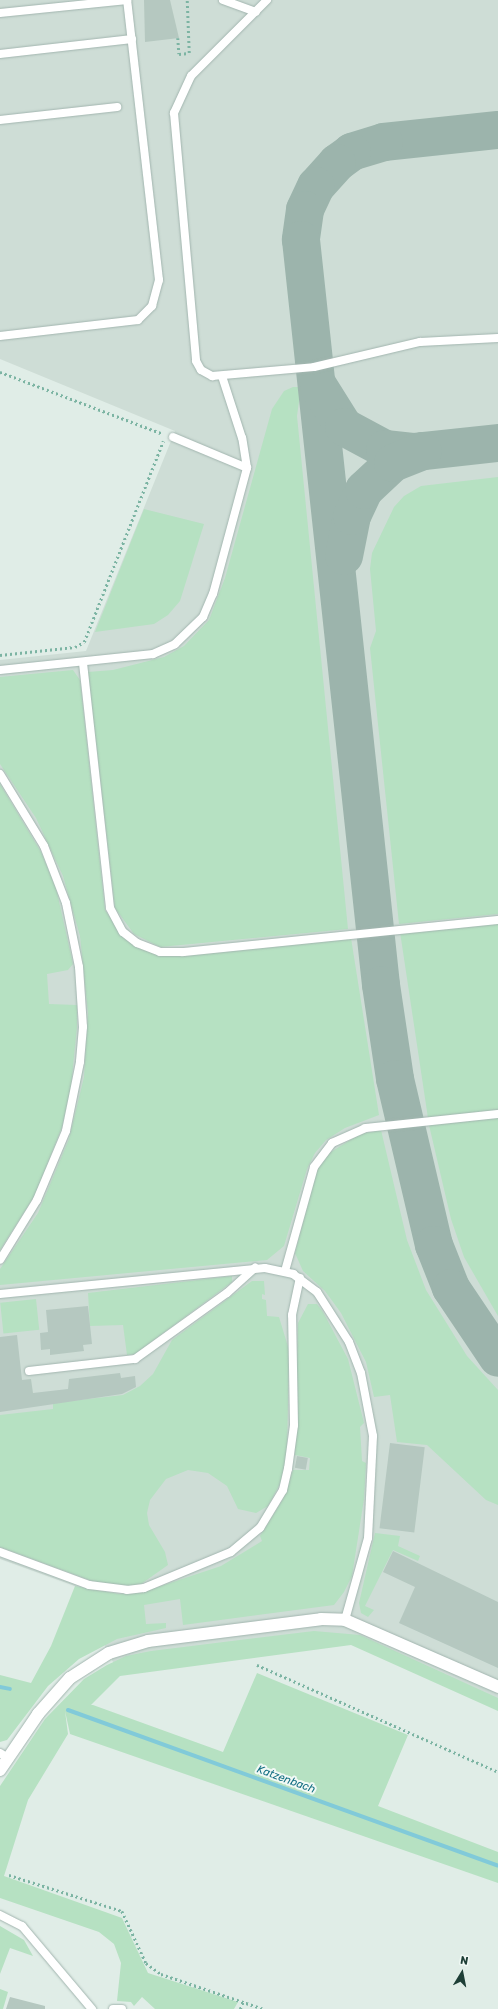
<!DOCTYPE html>
<style>
body{margin:0}
#map{position:relative;width:498px;height:2009px;overflow:hidden;background:#e0ede7;font-family:Rubik,sans-serif}
div>[style]{position:absolute}
[style*='--x']{left:calc(var(--x)*1px);top:calc(var(--y)*1px);width:calc(var(--w)*1px);rotate:calc(var(--a)*1deg)}
.built>*{inset:0;background:#ceddd6}
.green>*{inset:0;background:#b6e1c2;transform-origin:0 0}
.stream>*{height:4px;margin:-2px;padding:0 2px;transform-origin:2px;border-radius:2px;background:#81cad9}
.taxiway>*{height:38px;margin:-19px;padding:0 19px;transform-origin:19px;border-radius:19px;background:#9cb4ac}
.building>*{inset:0;background:#b5c8c0;transform-origin:0 0}
.path>*{height:2.5px;margin-top:-1.25px;transform-origin:0;background:repeating-linear-gradient(90deg,#7cb4a3 0 2px,transparent 0 5px)}
.roads{filter:drop-shadow(0 0 1px #a2b5af) drop-shadow(0 0 1px #a2b5af)}
.service>*{height:8px;margin:-4px;padding:0 4px;transform-origin:4px;border-radius:4px;background:#fff}
.minor>*{height:12px;margin:-6px;padding:0 6px;transform-origin:6px;border-radius:6px;background:#fff}
span{translate:-50% -50%;white-space:nowrap;text-align:center;line-height:1.15;-webkit-text-stroke:4px #f1f9f5;paint-order:stroke}
.water-label{font-size:11px;color:#116d82;font-style:italic}
.north{position:absolute;left:442px;top:1953px;width:40px;height:40px;-webkit-text-stroke:3px #f1f9f5;paint-order:stroke;rotate:10deg;font-size:11px;font-weight:700;line-height:16px;text-align:center;color:#1e3f37}
.north::after{content:'';display:block;margin:auto;width:14px;height:18px;background:#1e3f37;clip-path:polygon(50% 0,100% 100%,50% 72%,0 100%)}
</style>
<div id="map">
<div class="built">
<div style="clip-path:polygon(0 0,498px 0,498px 1709px,350px 1642px,119px 1674px,75px 1586px,0 1559px,0 660px,86px 651px,175px 431px,0 359px)"></div>
</div>
<div class="green">
<div style="clip-path:polygon(293px 387px,301px 387px,297px 416px,348px 929px,160px 947px,134px 934px,115px 908px,88px 672px,113px 670px,164px 657px,184px 646px,209px 620px,225px 578px,272px 409px,284px 391px)"></div>
<div style="clip-path:polygon(498px 477px,498px 914px,399px 924px,370px 648px,376px 631px,370px 569px,372px 553px,394px 507px,404px 496px,421px 486px)"></div>
<div style="clip-path:polygon(144px 509px,204px 524px,180px 601px,168px 615px,154px 624px,95px 632px)"></div>
<div style="clip-path:polygon(73px 670px,80px 680px,105px 910px,123px 936px,160px 953px,351px 938px,379px 1115px,345px 1128px,326px 1140px,315px 1153px,307px 1169px,284px 1246px,267px 1260px,0 1285px,0 1269px,38px 1213px,69px 1139px,84px 1077px,88px 1013px,80px 936px,63px 876px,36px 818px,0 764px,0 677px)"></div>
<div style="clip-path:polygon(0 784px,41px 852px,56px 888px,73px 964px,68px 970px,47px 974px,49px 1004px,77px 1005px,77px 1027px,71px 1087px,62px 1127px,35px 1195px,0 1250px)"></div>
<div style="clip-path:polygon(498px 922px,498px 1111px,428px 1118px,400px 932px)"></div>
<div style="clip-path:polygon(498px 1118px,498px 1316px,464px 1257px,451px 1219px,429px 1125px)"></div>
<div style="clip-path:polygon(381px 1130px,407px 1240px,426px 1290px,467px 1356px,498px 1390px,498px 1505px,486px 1500px,427px 1445px,397px 1442px,390px 1395px,374px 1397px,366px 1362px,341px 1313px,325px 1291px,303px 1271px,295px 1253px,317px 1168px,326px 1155px,360px 1134px)"></div>
<div style="clip-path:polygon(232px 1276px,232px 1282px,135px 1354px,127px 1355px,123px 1325px,90px 1326px,88px 1293px)"></div>
<div style="clip-path:polygon(252px 1281px,264px 1281px,265px 1295px,262px 1294px,262px 1299px,266px 1300px,267px 1316px,279px 1317px,289px 1350px,287px 1453px,282px 1480px,268px 1506px,256px 1513px,238px 1509px,227px 1486px,208px 1473px,188px 1470px,166px 1479px,150px 1500px,147px 1513px,149px 1525px,165px 1552px,168px 1565px,141px 1584px,125px 1587px,92px 1581px,0 1547px,0 1415px,53px 1409px,53px 1403px,123px 1395px,140px 1386px,153px 1374px,172px 1340px)"></div>
<div style="left:36px;top:1299px;width:31px;height:36px;rotate:84deg"></div>
<div style="clip-path:polygon(308px 1304px,317px 1304px,323px 1312px,348px 1359px,364px 1423px,360px 1427px,362px 1461px,366px 1463px,364px 1499px,352px 1576px,344px 1592px,334px 1605px,183px 1625px,180px 1599px,144px 1605px,146px 1624px,166px 1623px,166px 1628px,117px 1639px,79px 1659px,48px 1686px,7px 1740px,0 1742px,0 1675px,31px 1683px,51px 1646px,75px 1586px,119px 1594px,146px 1591px,221px 1566px,262px 1541px,260px 1536px,283px 1499px,293px 1470px,309px 1470px,310px 1458px,295px 1455px,298px 1323px)"></div>
<div style="clip-path:polygon(375px 1533px,400px 1536px,398px 1546px,420px 1556px,418px 1561px,393px 1550px,365px 1606px,374px 1610px,368px 1617px,361px 1613px,359px 1603px)"></div>
<div style="clip-path:polygon(314px 1631px,360px 1635px,498px 1698px,498px 1711px,351px 1645px,120px 1676px,91px 1705px,70px 1705px,93px 1705px,223px 1752px,257px 1673px,408px 1735px,378px 1806px,498px 1852px,498px 1883px,70px 1734px,65px 1711px,68px 1734px,28px 1800px,4px 1876px,122px 1918px,148px 1973px,238px 2002px,234px 2009px,155px 2009px,142px 1997px,134px 2006px,131px 2002px,117px 2001px,121px 1963px,114px 1944px,99px 1932px,0 1898px,0 1786px,45px 1719px,84px 1679px,107px 1665px,126px 1656px,151px 1651px)"></div>
<div style="clip-path:polygon(0 1926px,24px 1940px,33px 1956px,10px 1948px,0 1974px)"></div>
<div style="clip-path:polygon(0 1989px,8px 1992px,3px 2009px,0 2009px)"></div>
</div>
<div class="stream">
<div style="--x:0;--y:1687;--w:10;--a:11"></div>
<div style="--x:68;--y:1710;--w:457;--a:19.9"></div>
</div>
<div class="taxiway">
<div style="--x:498;--y:130;--w:115;--a:174"></div>
<div style="--x:384;--y:142;--w:34;--a:163"></div>
<div style="--x:352;--y:152;--w:19;--a:144"></div>
<div style="--x:337;--y:163;--w:31;--a:132"></div>
<div style="--x:316;--y:186;--w:26;--a:115"></div>
<div style="--x:305;--y:210;--w:30;--a:98"></div>
<div style="--x:301;--y:240;--w:749;--a:83.87"></div>
<div style="--x:381;--y:985;--w:95;--a:81.5"></div>
<div style="--x:395;--y:1079;--w:171;--a:76.8"></div>
<div style="--x:434;--y:1245;--w:46;--a:68.4"></div>
<div style="--x:451;--y:1288;--w:84;--a:56.1"></div>
<div style="--x:319;--y:387;--w:47;--a:58"></div>
<div style="--x:344;--y:427;--w:47;--a:28.2"></div>
<div style="--x:385;--y:449;--w:30;--a:6"></div>
<div style="--x:415;--y:452;--w:83;--a:-6.2"></div>
<div style="--x:344;--y:556;--w:41;--a:-78.7"></div>
<div style="--x:352;--y:516;--w:29;--a:-65"></div>
<div style="--x:364;--y:490;--w:40;--a:-43"></div>
<div style="--x:393;--y:463;--w:32;--a:-22"></div>
</div>
<div class="building">
<div style="clip-path:polygon(144px 0,170px 0,179px 38px,145px 42px)"></div>
<div style="clip-path:polygon(88px 1306px,92px 1344px,83px 1345px,84px 1351px,50px 1355px,50px 1349px,41px 1350px,40px 1333px,48px 1332px,46px 1310px)"></div>
<div style="clip-path:polygon(17px 1335px,22px 1380px,31px 1379px,33px 1393px,68px 1389px,69px 1379px,120px 1373px,121px 1378px,135px 1376px,136px 1387px,122px 1394px,0 1412px,0 1337px)"></div>
<div style="left:390px;top:1443px;width:35px;height:86px;rotate:7deg"></div>
<div style="left:297px;top:1456px;width:11px;height:12px;rotate:10deg"></div>
<div style="clip-path:polygon(393px 1551px,498px 1602px,498px 1668px,399px 1623px,415px 1587px,383px 1572px)"></div>
<div style="clip-path:polygon(10px 1997px,45px 2006px,45px 2009px,6px 2009px)"></div>
</div>
<div class="path">
<div style="--x:178;--y:38;--w:16;--a:86"></div>
<div style="--x:179;--y:54;--w:10;--a:-6"></div>
<div style="--x:189;--y:53;--w:53;--a:-92.2"></div>
<div style="--x:0;--y:372;--w:174;--a:20.8"></div>
<div style="--x:0;--y:655;--w:75;--a:-6.1"></div>
<div style="--x:75;--y:647;--w:10;--a:-29"></div>
<div style="--x:84;--y:642;--w:216;--a:-68.5"></div>
<div style="--x:257;--y:1665;--w:264;--a:23.9"></div>
<div style="--x:9;--y:1875;--w:119;--a:17.7"></div>
<div style="--x:122;--y:1911;--w:57;--a:65.2"></div>
<div style="--x:146;--y:1963;--w:19;--a:36"></div>
<div style="--x:161;--y:1974;--w:109;--a:18.8"></div>
<div style="--x:240;--y:2009;--w:8;--a:-67"></div>
</div>
<div class="roads">
<div class="service">
<div style="--x:223;--y:0;--w:35;--a:20"></div>
<div style="--x:267;--y:0;--w:107;--a:135"></div>
<div style="--x:191;--y:76;--w:41;--a:114.7"></div>
<div style="--x:174;--y:113;--w:249;--a:84.9"></div>
<div style="--x:196;--y:361;--w:10;--a:61"></div>
<div style="--x:201;--y:370;--w:13;--a:29"></div>
<div style="--x:212;--y:376;--w:102;--a:-5"></div>
<div style="--x:314;--y:367;--w:109;--a:-13.3"></div>
<div style="--x:420;--y:342;--w:78;--a:-2.9"></div>
<div style="--x:0;--y:13;--w:128;--a:-5.8"></div>
<div style="--x:0;--y:54;--w:133;--a:-6.5"></div>
<div style="--x:0;--y:120;--w:118;--a:-6.3"></div>
<div style="--x:0;--y:336;--w:139;--a:-6.6"></div>
<div style="--x:138;--y:320;--w:20;--a:-45"></div>
<div style="--x:152;--y:306;--w:27;--a:-75"></div>
<div style="--x:159;--y:280;--w:282;--a:-96.5"></div>
<div style="--x:173;--y:437;--w:80;--a:22.7"></div>
<div style="--x:83;--y:663;--w:246;--a:83.7"></div>
<div style="--x:110;--y:908;--w:27;--a:62"></div>
<div style="--x:123;--y:932;--w:18;--a:38"></div>
<div style="--x:137;--y:943;--w:25;--a:21"></div>
<div style="--x:160;--y:952;--w:23;--a:0"></div>
<div style="--x:183;--y:952;--w:317;--a:-5.8"></div>
<div style="--x:0;--y:670;--w:154;--a:-6"></div>
<div style="--x:153;--y:654;--w:24;--a:-24"></div>
<div style="--x:175;--y:644;--w:39;--a:-44"></div>
<div style="--x:203;--y:617;--w:25;--a:-67"></div>
<div style="--x:213;--y:594;--w:131;--a:-74.9"></div>
<div style="--x:247;--y:468;--w:30;--a:-99"></div>
<div style="--x:242;--y:438;--w:65;--a:-107.9"></div>
<div style="--x:0;--y:774;--w:84;--a:58.6"></div>
<div style="--x:44;--y:846;--w:61;--a:68.9"></div>
<div style="--x:66;--y:903;--w:65;--a:78.5"></div>
<div style="--x:79;--y:967;--w:60;--a:86.2"></div>
<div style="--x:83;--y:1027;--w:35;--a:95"></div>
<div style="--x:80;--y:1062;--w:70;--a:101.5"></div>
<div style="--x:66;--y:1131;--w:75;--a:112.8"></div>
<div style="--x:37;--y:1200;--w:70;--a:121.7"></div>
<div style="--x:285;--y:1271;--w:108;--a:-74.4"></div>
<div style="--x:314;--y:1167;--w:30;--a:-53"></div>
<div style="--x:332;--y:1143;--w:36;--a:-24"></div>
<div style="--x:365;--y:1128;--w:134;--a:-6"></div>
<div style="--x:0;--y:1294;--w:266;--a:-5.6"></div>
<div style="--x:265;--y:1268;--w:29;--a:12"></div>
<div style="--x:293;--y:1274;--w:30;--a:37"></div>
<div style="--x:317;--y:1292;--w:59;--a:57.4"></div>
<div style="--x:349;--y:1342;--w:33;--a:69"></div>
<div style="--x:361;--y:1373;--w:64;--a:79.2"></div>
<div style="--x:373;--y:1436;--w:102;--a:92.8"></div>
<div style="--x:368;--y:1538;--w:85;--a:105.7"></div>
<div style="--x:29;--y:1371;--w:107;--a:-6.5"></div>
<div style="--x:135;--y:1359;--w:113;--a:-35.7"></div>
<div style="--x:227;--y:1293;--w:38;--a:-42"></div>
<div style="--x:0;--y:1552;--w:95;--a:20.3"></div>
<div style="--x:89;--y:1585;--w:38;--a:7"></div>
<div style="--x:127;--y:1590;--w:17;--a:-7"></div>
<div style="--x:144;--y:1588;--w:94;--a:-22.5"></div>
<div style="--x:231;--y:1552;--w:38;--a:-40"></div>
<div style="--x:260;--y:1528;--w:44;--a:-58.8"></div>
<div style="--x:283;--y:1490;--w:22;--a:-77"></div>
<div style="--x:288;--y:1469;--w:44;--a:-82.2"></div>
<div style="--x:294;--y:1425;--w:110;--a:-91"></div>
<div style="--x:292;--y:1315;--w:38;--a:-78"></div>
<div style="--x:0;--y:1753;--w:9;--a:32"></div>
<div style="--x:0;--y:1915;--w:25;--a:27"></div>
<div style="--x:22;--y:1926;--w:109;--a:49.9"></div>
<div style="--x:113;--y:2009;--w:9;--a:0"></div>
</div>
<div class="minor">
<div style="--x:0;--y:1770;--w:68;--a:-55.8"></div>
<div style="--x:38;--y:1714;--w:48;--a:-48.4"></div>
<div style="--x:70;--y:1678;--w:46;--a:-32.7"></div>
<div style="--x:109;--y:1653;--w:41;--a:-17.1"></div>
<div style="--x:148;--y:1641;--w:174;--a:-7.2"></div>
<div style="--x:321;--y:1619;--w:24;--a:2"></div>
<div style="--x:345;--y:1620;--w:167;--a:23.6"></div>
</div>
</div>
<div class="water-label">
<span style="left:286px;top:1780px;rotate:20deg">Katzenbach</span>
</div>
<div class="north">N</div>
</div>
